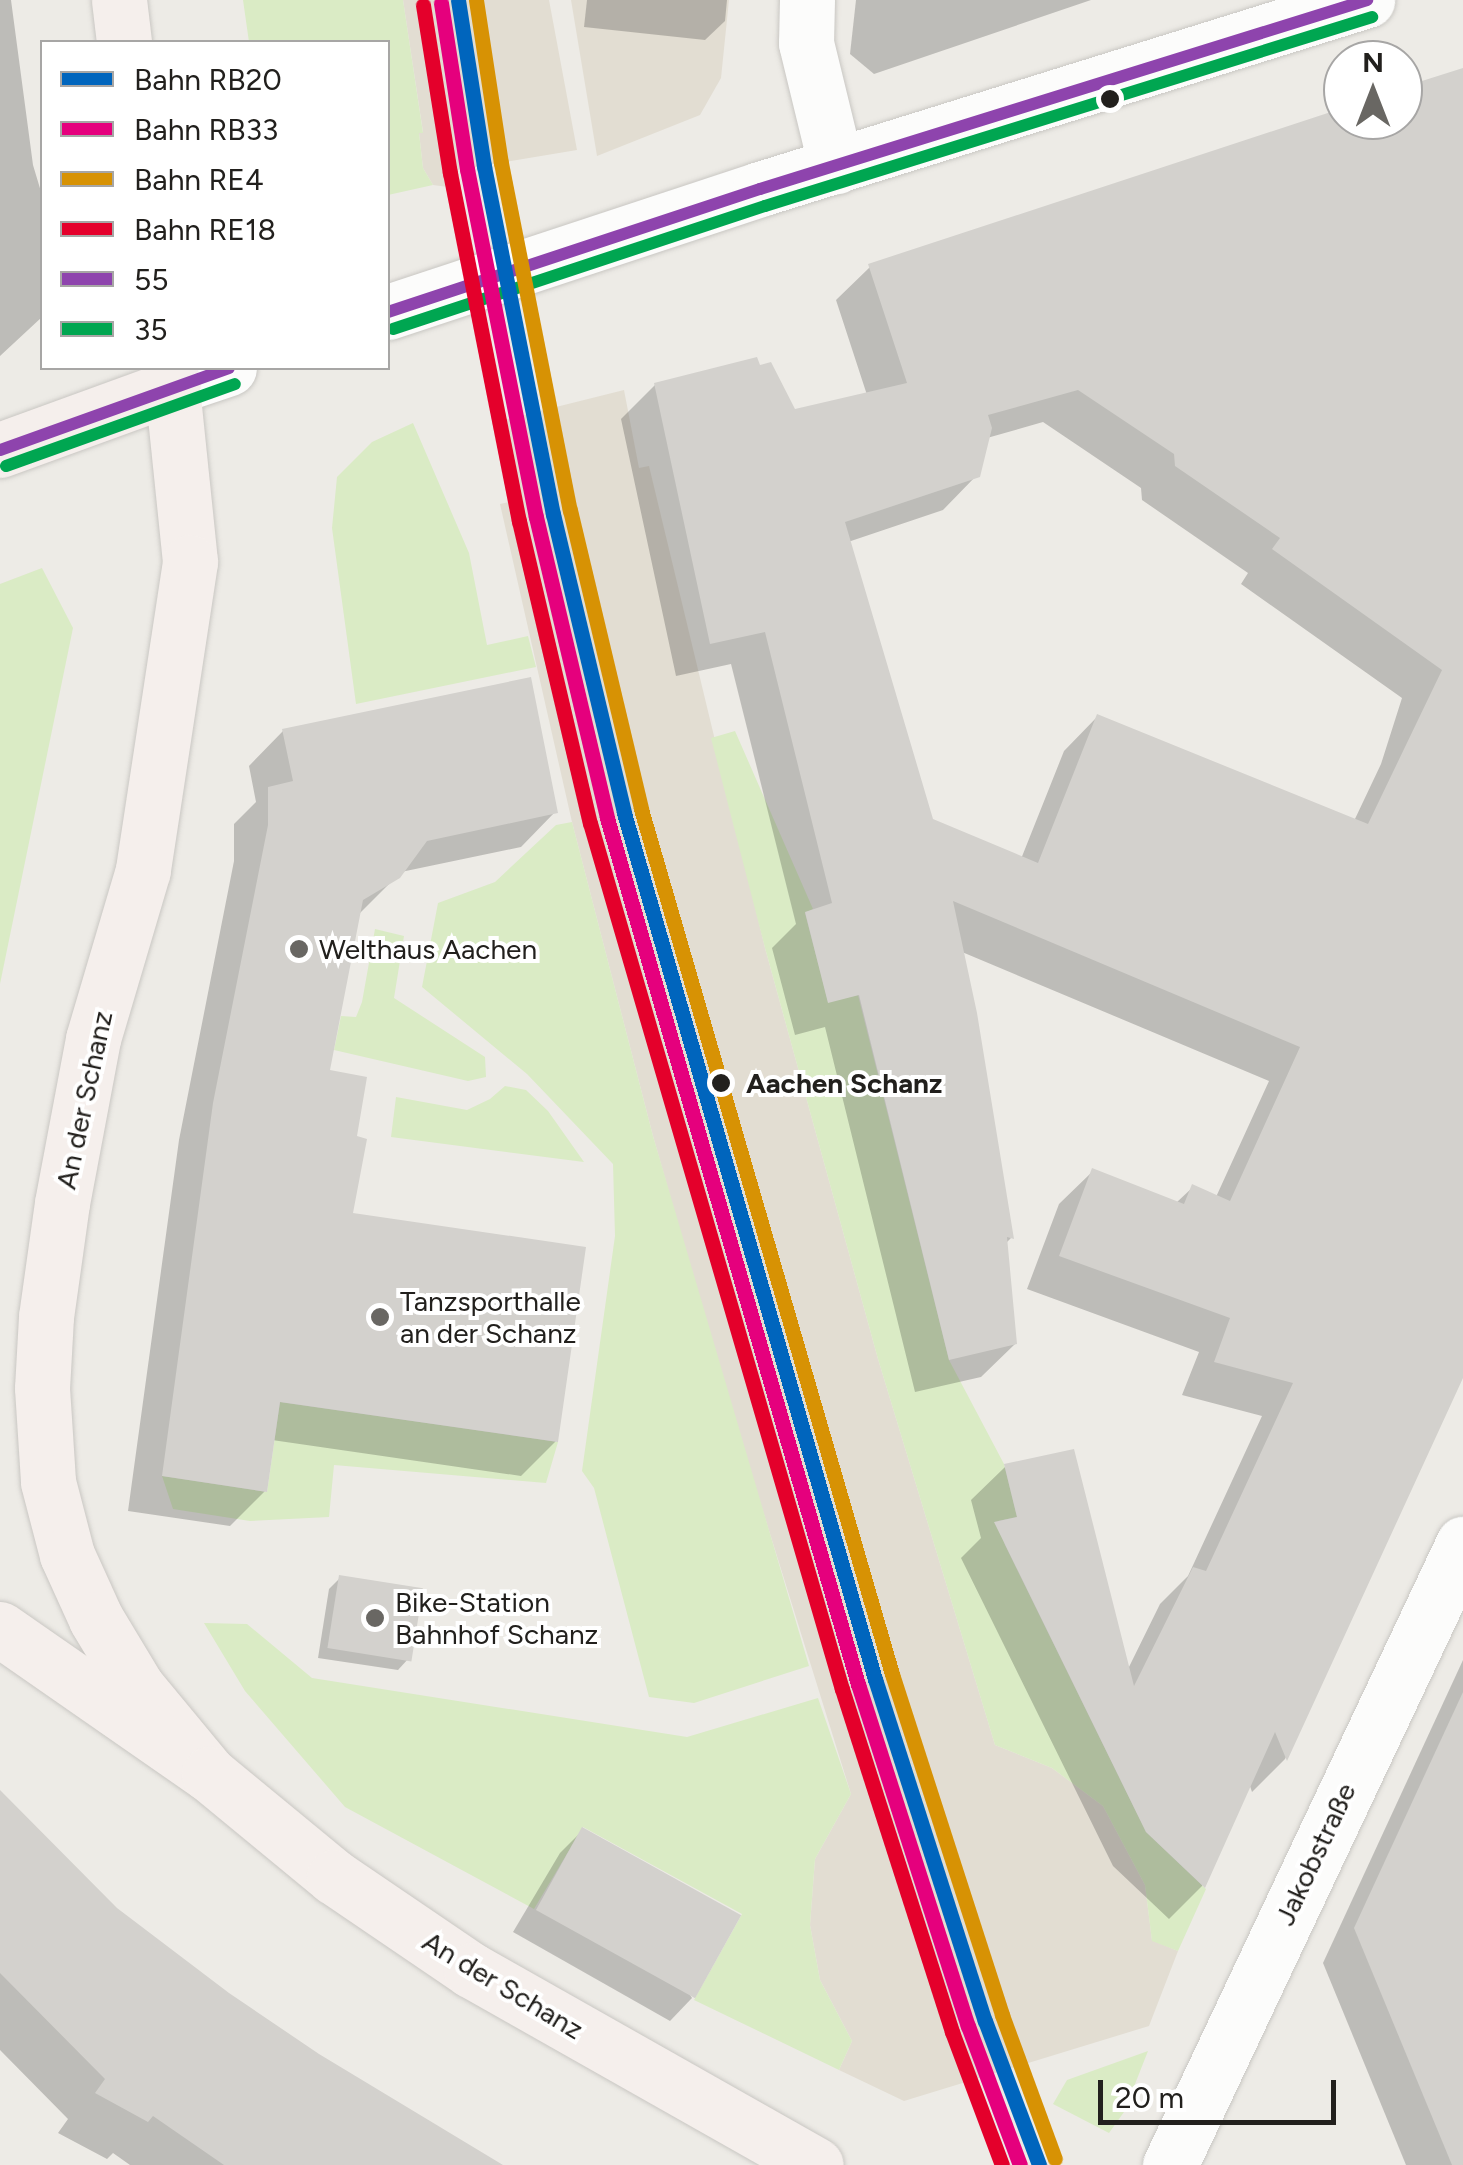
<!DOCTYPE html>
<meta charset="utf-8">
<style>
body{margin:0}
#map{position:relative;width:1463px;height:2165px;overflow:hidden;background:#edebe6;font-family:Figtree,sans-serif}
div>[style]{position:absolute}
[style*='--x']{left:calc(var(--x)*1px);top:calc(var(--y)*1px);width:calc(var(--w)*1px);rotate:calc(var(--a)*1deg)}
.built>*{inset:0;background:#e2ddd2}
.green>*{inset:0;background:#daebc5}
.shadow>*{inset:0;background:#0003}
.building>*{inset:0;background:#d3d1cd;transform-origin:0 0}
.roads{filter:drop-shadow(0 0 2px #c9c7c3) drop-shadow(0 0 2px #c9c7c3)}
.minor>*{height:55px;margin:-27.5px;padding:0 27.5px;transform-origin:27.5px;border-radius:27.5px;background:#fcfcfb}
.major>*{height:55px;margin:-27.5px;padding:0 27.5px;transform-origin:27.5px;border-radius:27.5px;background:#f5efec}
.bus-1>*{height:12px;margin:-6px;padding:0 6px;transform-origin:6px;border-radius:6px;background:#8e44ad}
.bus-2>*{height:12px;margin:-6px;padding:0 6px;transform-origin:6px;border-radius:6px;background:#00a651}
.rail-1>*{height:15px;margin:-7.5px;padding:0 7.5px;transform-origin:7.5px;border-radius:7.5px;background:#0065bd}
.rail-2>*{height:15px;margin:-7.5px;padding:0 7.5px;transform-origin:7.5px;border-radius:7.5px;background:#e5007d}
.rail-3>*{height:15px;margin:-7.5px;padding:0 7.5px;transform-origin:7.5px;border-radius:7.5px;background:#d79204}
.rail-4>*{height:15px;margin:-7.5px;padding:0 7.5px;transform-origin:7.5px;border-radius:7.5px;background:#e4002b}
.dots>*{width:28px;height:28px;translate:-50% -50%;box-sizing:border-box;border:5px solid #fff;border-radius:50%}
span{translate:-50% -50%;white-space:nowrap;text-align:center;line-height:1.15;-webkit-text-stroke:8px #fff;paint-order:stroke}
.poi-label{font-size:28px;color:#22201d}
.left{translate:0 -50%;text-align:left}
.stop-label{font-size:28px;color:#22201d;font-weight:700}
.street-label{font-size:28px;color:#22201d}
.legend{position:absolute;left:40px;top:40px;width:350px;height:330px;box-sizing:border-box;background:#fff;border:2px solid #a7a6a5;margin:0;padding:12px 18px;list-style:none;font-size:30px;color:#22201d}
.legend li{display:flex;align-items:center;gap:20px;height:50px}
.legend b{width:50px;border:2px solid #a7a6a5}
.north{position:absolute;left:1323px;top:40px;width:100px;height:100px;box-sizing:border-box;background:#fff;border:2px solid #a7a6a5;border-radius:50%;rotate:0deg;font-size:28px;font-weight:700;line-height:40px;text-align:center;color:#22201d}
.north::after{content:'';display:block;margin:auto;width:35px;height:45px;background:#696763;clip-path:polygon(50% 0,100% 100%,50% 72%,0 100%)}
.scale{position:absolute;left:1098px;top:2080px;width:238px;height:45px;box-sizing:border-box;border:5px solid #22201d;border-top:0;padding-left:12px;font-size:30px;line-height:35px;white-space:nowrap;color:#22201d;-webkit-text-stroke:8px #fff;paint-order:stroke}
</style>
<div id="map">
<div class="built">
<div style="clip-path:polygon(403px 0,549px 0,577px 150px,445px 172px,448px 187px,433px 185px,423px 168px,419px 133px,423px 132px)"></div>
<div style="clip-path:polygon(571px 0,729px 0,721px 78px,700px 115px,597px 156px)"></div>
<div style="clip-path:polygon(624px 390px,639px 468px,649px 466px,765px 948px,878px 1359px,995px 1745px,1052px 1768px,1103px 1806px,1145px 1885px,1152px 1940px,1178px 1951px,1149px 2026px,904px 2101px,839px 2070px,852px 2041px,820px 1980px,810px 1925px,815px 1859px,851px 1794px,729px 1402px,653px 1136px,572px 822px,500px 504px,513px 501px,492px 423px)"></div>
</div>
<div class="green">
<div style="clip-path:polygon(243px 0,403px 0,423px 133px,419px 133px,423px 168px,433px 185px,388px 195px,388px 42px,249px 42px)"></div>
<div style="clip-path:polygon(413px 423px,469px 553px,487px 645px,528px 636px,536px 667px,356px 704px,332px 528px,337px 477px,372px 442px)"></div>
<div style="clip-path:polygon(42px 568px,73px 628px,0 984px,0 584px)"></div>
<div style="clip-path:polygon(735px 731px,813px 909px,805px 913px,828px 1002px,858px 995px,949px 1360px,1004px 1464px,1017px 1517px,998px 1521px,1005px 1545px,1146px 1832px,1206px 1889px,1178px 1951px,1152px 1941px,1145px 1885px,1103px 1806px,1052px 1768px,995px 1745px,878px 1359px,765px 948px,711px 738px)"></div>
<div style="clip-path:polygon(572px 822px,653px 1136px,809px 1666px,694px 1703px,649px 1697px,594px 1488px,582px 1471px,615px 1236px,613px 1164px,527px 1074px,422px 987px,438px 903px,495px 882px,556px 825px)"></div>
<div style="clip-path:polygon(375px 929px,404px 936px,394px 998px,485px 1057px,486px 1077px,468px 1081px,334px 1050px,341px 1016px,356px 1017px,362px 1002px)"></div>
<div style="clip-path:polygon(505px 1086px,526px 1090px,548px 1111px,584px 1162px,391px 1137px,396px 1097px,467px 1110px,490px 1099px)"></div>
<div style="clip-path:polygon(280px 1402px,558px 1442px,546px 1483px,334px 1465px,329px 1517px,250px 1521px,173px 1509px,162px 1476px,267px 1492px)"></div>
<div style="clip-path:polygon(204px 1623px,247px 1624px,312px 1678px,687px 1737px,818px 1698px,851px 1794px,815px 1859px,810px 1925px,820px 1980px,852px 2041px,839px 2070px,694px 2000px,742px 1914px,583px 1827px,534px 1909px,345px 1807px,245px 1691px)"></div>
<div style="clip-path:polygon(1148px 2051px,1124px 2112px,1109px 2133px,1053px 2104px,1067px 2080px)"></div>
</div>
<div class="shadow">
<div style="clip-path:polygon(0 0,11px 0,33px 165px,42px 195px,42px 317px,0 356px)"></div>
<div style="clip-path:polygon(587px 0,727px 0,725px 21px,705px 40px,584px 27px)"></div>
<div style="clip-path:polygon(856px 0,1091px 0,874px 74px,850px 54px)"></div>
<div style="clip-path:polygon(evenodd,1463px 70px,1463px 1373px,1285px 1759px,1252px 1792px,1249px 1783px,1202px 1886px,1169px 1919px,1113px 1866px,961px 1558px,981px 1538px,971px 1500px,1005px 1467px,1128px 1669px,1160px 1604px,1188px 1576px,1262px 1416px,1182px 1395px,1199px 1352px,1027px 1289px,1059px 1204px,1093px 1171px,1176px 1203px,1193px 1187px,1216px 1197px,1269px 1081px,962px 952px,1011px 1238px,1005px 1244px,1015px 1344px,981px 1377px,915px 1392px,825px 1027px,795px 1035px,772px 948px,796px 924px,731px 664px,676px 676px,621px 419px,655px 385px,793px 412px,867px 395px,836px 300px,870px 267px,1343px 109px,1343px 120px,1403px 120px,1403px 90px,1463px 70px,1043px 422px,1141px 488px,1142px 500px,1248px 573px,1241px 584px,1402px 698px,1381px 764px,1354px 821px,1097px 717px,1064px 751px,1021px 859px,931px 821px,848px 542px,943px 510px,977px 475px,987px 438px,1043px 422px)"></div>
<div style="clip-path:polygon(283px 731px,555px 812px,521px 847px,401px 872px,358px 915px,327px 1072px,350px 1215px,556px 1441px,521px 1476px,272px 1440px,265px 1491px,230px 1526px,128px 1511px,179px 1140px,234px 861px,234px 824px,256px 802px,249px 766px)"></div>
<div style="clip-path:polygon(340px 1578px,409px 1658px,398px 1670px,318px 1658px,329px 1589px)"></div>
<div style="clip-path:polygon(1463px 1660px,1463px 2165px,1406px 2165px,1323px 1963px)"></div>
<div style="clip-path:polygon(0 1794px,116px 1909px,228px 1995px,318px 2056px,501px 2165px,130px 2165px,113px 2153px,107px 2159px,58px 2133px,68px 2119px,0 2050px)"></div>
<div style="clip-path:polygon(583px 1830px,692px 1998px,670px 2021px,513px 1932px,560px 1853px)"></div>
</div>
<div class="building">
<div style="clip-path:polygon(evenodd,1463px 68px,1463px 1378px,1287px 1761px,1275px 1732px,1205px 1888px,1146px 1832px,994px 1522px,1017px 1517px,1004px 1464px,1074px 1449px,1134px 1686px,1193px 1567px,1206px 1571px,1293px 1383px,1214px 1362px,1230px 1318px,1059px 1256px,1092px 1168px,1184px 1204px,1192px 1184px,1230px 1201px,1300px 1047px,953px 901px,977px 1013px,1014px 1239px,1007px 1237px,1017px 1344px,949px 1360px,859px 995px,828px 1003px,805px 912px,832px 903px,765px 632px,710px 644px,654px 383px,757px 357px,760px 365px,771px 362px,795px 409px,907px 383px,868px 264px,1343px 108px,1343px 120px,1403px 120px,1403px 87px,1463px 68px,1078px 390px,1174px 454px,1175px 466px,1280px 538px,1272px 549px,1442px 670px,1368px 824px,1097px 714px,1038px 863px,933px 819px,845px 522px,980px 477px,992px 428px,988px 415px,1078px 390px)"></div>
<div style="clip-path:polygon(531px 677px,558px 813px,427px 841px,400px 878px,363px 900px,330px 1070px,367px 1077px,357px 1136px,367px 1139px,353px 1213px,586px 1247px,558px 1442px,280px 1402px,267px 1492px,162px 1476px,213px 1103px,268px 825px,268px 787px,293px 781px,282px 729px)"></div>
<div style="left:339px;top:1575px;width:85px;height:74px;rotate:9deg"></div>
<div style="clip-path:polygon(1463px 1692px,1463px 2165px,1452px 2165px,1354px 1928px)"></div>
<div style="clip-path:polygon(0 1790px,117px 1908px,229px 1993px,319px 2054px,503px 2165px,224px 2165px,153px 2116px,148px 2122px,95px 2093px,105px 2079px,0 1973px)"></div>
<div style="left:582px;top:1827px;width:182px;height:95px;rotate:29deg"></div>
</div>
<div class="roads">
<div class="minor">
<div style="--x:807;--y:0;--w:43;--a:91.3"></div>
<div style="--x:806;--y:43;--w:127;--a:76.3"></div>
<div style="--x:388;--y:312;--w:392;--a:-18.3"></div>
<div style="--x:760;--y:189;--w:636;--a:-17.29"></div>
<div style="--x:173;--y:387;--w:59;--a:-18.7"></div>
<div style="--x:1170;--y:2165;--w:687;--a:-64.74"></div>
</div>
<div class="major">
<div style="--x:119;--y:0;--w:42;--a:83.2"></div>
<div style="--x:170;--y:368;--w:195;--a:84.1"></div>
<div style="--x:190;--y:562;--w:312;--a:98.7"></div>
<div style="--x:143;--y:870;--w:176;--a:106.5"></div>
<div style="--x:93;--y:1039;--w:167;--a:100.7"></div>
<div style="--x:62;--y:1203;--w:115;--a:98"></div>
<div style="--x:46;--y:1317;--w:71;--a:93.2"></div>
<div style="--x:42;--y:1388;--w:94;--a:86.3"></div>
<div style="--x:48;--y:1482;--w:75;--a:75.4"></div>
<div style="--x:67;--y:1555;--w:70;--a:65.6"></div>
<div style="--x:96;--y:1619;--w:79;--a:58.9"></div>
<div style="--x:137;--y:1687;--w:113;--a:50.4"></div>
<div style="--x:0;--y:450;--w:184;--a:-20"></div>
<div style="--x:0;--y:1629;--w:254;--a:34.8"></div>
<div style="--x:209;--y:1774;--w:162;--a:39.5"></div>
<div style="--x:334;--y:1877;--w:166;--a:34.2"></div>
<div style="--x:471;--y:1970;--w:396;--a:29.5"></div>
</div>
</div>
<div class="bus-1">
<div style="--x:388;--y:312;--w:392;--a:-18.3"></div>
<div style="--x:760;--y:189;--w:636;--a:-17.29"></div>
<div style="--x:0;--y:450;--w:243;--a:-19.7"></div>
</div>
<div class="bus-2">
<div style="--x:393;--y:329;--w:392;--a:-18.3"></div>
<div style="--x:765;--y:206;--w:636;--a:-17.29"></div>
<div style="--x:6;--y:466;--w:243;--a:-19.7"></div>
</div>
<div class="rail-1">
<div style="--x:458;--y:0;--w:168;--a:81.1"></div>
<div style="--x:484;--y:166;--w:355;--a:78.8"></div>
<div style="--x:553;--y:514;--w:307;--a:76.6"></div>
<div style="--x:624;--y:813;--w:902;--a:73.84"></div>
<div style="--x:875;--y:1679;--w:359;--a:72.2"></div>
<div style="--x:985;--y:2021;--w:154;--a:69.4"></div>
</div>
<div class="rail-2">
<div style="--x:441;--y:3;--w:168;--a:81.1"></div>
<div style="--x:467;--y:169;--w:355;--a:78.8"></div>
<div style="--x:536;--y:517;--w:309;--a:76.7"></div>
<div style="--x:607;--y:818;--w:902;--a:73.84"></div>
<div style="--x:858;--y:1684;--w:359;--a:72.2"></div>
<div style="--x:968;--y:2026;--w:148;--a:69.5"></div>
</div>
<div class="rail-3">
<div style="--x:476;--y:0;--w:165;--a:81.3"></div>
<div style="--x:501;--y:163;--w:354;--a:78.8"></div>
<div style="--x:570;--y:510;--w:307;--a:76.6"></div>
<div style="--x:641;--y:809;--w:901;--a:73.82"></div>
<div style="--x:892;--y:1674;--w:358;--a:72.1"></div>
<div style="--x:1002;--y:2015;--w:153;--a:69.8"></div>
</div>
<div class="rail-4">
<div style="--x:423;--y:5;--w:170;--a:80.9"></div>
<div style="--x:450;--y:173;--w:355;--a:78.8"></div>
<div style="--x:519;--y:521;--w:310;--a:76.8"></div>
<div style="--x:590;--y:823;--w:902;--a:73.78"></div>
<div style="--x:842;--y:1689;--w:360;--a:72.2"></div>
<div style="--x:952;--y:2032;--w:142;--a:69.4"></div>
</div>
<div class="dots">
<div style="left:1110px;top:99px;background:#22201d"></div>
<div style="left:299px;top:949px;background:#696763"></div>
<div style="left:721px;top:1083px;background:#22201d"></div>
<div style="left:380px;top:1317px;background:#696763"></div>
<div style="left:375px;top:1618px;background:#696763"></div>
</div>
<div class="poi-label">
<span class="left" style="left:319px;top:949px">Welthaus Aachen</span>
<span class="left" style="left:400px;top:1317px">Tanzsporthalle<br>an der Schanz</span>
<span class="left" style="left:395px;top:1618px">Bike-Station<br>Bahnhof Schanz</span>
</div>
<div class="stop-label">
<span class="left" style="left:746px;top:1083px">Aachen Schanz</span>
</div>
<div class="street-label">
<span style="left:84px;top:1100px;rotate:-78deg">An der Schanz</span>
<span style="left:1315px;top:1854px;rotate:-65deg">Jakobstraße</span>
<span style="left:503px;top:1985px;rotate:31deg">An der Schanz</span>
</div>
<ul class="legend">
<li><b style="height:12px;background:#0065bd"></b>Bahn RB20</li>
<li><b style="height:12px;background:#e5007d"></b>Bahn RB33</li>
<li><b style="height:12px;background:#d79204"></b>Bahn RE4</li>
<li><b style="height:12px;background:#e4002b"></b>Bahn RE18</li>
<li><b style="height:12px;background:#8e44ad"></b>55</li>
<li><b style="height:12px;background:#00a651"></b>35</li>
</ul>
<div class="north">N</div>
<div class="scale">20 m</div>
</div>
